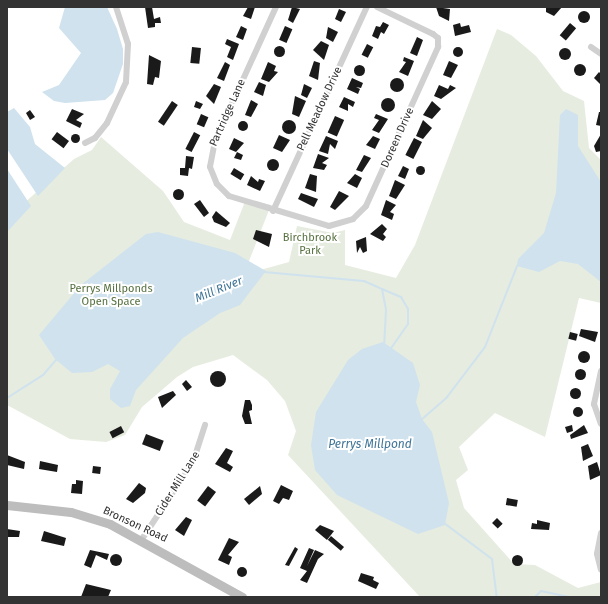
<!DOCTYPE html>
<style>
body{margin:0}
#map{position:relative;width:608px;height:604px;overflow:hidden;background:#fff;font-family:"Fira Sans",sans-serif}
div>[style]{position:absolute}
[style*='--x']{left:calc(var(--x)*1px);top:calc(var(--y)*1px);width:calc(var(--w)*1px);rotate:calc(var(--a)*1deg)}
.green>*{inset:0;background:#e6ecdf}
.water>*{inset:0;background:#cfe2ee}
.stream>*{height:2px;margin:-1px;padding:0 1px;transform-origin:1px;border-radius:1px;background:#cfe2ee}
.building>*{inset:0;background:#1a1a1a;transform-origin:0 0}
.round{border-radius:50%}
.street>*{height:6px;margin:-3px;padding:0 3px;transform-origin:3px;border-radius:3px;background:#d0d0d0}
.secondary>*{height:9px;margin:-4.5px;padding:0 4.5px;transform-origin:4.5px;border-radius:4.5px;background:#bdbdbd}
span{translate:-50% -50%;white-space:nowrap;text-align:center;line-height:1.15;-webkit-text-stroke:4px #fff;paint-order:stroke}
.street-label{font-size:11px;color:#333}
.park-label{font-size:11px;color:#56703f}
.water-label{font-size:12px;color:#3f7597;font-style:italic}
.frame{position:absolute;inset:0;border:8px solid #333;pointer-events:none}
</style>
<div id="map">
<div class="green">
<div style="clip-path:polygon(497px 29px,511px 35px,536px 56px,563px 91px,584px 101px,589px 148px,601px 160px,601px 303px,579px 298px,545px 437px,495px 413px,459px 447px,468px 470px,456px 480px,464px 508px,514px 564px,535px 565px,578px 588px,601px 582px,601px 597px,420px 597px,288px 455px,296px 431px,285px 401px,267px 380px,233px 355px,193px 367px,177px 377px,142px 407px,125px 435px,106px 442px,70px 439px,7px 405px,7px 231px,23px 204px,74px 159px,92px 150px,101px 137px,163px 191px,184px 222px,230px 240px,246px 199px,271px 205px,247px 266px,253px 272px,289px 262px,297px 226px,333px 233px,345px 230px,345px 265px,396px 278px,415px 245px)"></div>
</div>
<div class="water">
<div style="clip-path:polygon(65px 7px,107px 7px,117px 29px,123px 49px,123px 64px,113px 93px,105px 100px,65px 103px,54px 101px,42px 92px,59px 85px,81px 53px,59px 28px)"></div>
<div style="clip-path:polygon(14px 108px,30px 127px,35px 144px,65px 168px,38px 196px,7px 149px,7px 112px)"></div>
<div style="clip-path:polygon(566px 109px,578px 115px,578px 146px,601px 182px,601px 282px,578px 264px,560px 261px,539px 272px,517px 266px,518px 259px,544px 233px,556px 193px,560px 115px)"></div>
<div style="clip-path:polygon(7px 169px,31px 206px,7px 232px)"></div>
<div style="clip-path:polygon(158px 232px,235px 253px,266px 271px,240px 305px,220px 313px,183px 338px,136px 390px,130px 406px,121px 408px,110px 399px,110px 389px,120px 371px,108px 364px,92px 372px,72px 373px,55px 359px,39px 335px,81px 285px,146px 234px)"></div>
<div style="clip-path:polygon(383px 342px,413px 363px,420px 385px,416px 402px,422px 419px,432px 432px,449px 503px,445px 525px,418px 534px,337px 495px,315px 470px,311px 445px,316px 412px,348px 360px,362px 349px)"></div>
</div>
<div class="stream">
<div style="--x:264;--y:272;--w:100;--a:5.1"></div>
<div style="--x:364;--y:281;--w:20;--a:24"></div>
<div style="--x:382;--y:289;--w:21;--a:79"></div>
<div style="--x:386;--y:310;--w:33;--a:93"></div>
<div style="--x:382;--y:289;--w:21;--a:23"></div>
<div style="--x:401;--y:297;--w:14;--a:60"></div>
<div style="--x:408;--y:309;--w:15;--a:90"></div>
<div style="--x:408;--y:324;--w:29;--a:125"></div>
<div style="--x:7;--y:398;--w:43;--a:-32.6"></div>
<div style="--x:43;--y:375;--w:21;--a:-49"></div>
<div style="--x:421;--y:420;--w:35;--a:-41"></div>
<div style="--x:447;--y:397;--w:63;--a:-52.8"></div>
<div style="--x:485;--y:347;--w:87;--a:-68.4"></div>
<div style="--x:444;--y:523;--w:60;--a:36.9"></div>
<div style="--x:492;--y:559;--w:38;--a:83"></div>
<div style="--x:535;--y:597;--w:8;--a:-45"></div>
<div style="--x:541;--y:591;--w:30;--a:12"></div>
</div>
<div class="building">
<div style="clip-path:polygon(145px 7px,152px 7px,154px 19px,160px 17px,161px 23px,155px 23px,155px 27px,148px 28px)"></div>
<div style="clip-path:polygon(248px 7px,255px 7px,251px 19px,243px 16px)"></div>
<div style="clip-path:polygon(292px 7px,300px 9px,293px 23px,288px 20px)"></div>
<div style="clip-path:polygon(436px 7px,450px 9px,449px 21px,439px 16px)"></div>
<div style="clip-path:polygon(546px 7px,562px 7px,554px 16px,546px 12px)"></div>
<div style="clip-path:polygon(339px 9px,346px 12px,341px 22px,335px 19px)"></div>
<div class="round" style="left:578px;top:11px;width:12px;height:12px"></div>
<div style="clip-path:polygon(383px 22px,389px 25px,384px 34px,381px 32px,378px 39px,372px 36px,376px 26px,380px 27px)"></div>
<div style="clip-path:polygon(460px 23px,461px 27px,469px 25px,471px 32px,455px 36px,453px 25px)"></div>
<div style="left:570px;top:23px;width:8px;height:16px;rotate:40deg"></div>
<div style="clip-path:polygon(241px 26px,247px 29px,243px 40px,236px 37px)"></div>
<div style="left:285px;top:26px;width:8px;height:15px;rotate:23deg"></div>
<div style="clip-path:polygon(328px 27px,338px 32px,333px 42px,326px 38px)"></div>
<div style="clip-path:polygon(417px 37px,423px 40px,417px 56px,410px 53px)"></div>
<div style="clip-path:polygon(227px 39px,239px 44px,233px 60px,227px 57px,231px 47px,225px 44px)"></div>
<div style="clip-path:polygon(321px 41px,329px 45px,324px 60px,313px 50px)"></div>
<div style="left:367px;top:44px;width:7px;height:12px;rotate:27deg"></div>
<div class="round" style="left:273.5px;top:45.5px;width:11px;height:11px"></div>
<div class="round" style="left:453px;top:47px;width:10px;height:10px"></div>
<div style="left:192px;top:47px;width:9px;height:16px;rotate:6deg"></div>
<div class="round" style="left:559px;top:48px;width:12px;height:12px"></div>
<div style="clip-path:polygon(149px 55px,161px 61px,159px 78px,155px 77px,153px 85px,147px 84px)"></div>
<div style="clip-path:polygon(404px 57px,414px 61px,408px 76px,399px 72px,406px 62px,403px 61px)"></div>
<div style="clip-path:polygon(314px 61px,320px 63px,318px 80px,309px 76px)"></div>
<div style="clip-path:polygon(449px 61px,458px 65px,451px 78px,443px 75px)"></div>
<div style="clip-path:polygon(225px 62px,230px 65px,224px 81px,217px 78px)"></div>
<div style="clip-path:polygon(268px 62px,276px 66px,274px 71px,278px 72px,269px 82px,261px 79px)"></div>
<div class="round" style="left:574px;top:64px;width:12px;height:12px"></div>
<div class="round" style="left:353.5px;top:64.5px;width:11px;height:11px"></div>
<div style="clip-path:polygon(599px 72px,601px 74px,601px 85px,594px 78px)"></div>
<div class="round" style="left:390px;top:78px;width:14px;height:14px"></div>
<div style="clip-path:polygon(352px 78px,363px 83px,361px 88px,356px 87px,360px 89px,358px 94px,347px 89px)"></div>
<div style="clip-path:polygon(259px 82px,266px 85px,263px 96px,254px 92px)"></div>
<div style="clip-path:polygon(214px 84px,221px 87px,214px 104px,206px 96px)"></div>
<div style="clip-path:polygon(304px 84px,312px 88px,307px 98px,301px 95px)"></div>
<div style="clip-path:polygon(439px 85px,448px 89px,450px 85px,456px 88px,441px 99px,434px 96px)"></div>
<div style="clip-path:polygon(295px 96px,306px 101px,299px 117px,292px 114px)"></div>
<div style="clip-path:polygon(344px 97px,355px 102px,353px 107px,348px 104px,348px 111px,339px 107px)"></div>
<div class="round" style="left:381px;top:98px;width:14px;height:14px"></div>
<div style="clip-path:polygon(251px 100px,258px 104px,251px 117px,245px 115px)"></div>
<div style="left:172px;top:101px;width:7px;height:25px;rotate:34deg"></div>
<div style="clip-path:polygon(196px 101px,203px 104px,200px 109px,194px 107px)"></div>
<div style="clip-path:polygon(432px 101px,441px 109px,432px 119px,423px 115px)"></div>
<div style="clip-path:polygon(72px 109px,84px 114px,76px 120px,82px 123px,80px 128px,66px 121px)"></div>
<div style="clip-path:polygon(30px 110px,35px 117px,30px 120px,26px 113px)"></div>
<div style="clip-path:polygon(599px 112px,601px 112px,601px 126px,596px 125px)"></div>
<div style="left:201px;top:114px;width:8px;height:11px;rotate:23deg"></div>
<div style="clip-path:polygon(376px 114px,388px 119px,379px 133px,372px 130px,379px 120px,374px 118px)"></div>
<div style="left:335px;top:116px;width:10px;height:18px;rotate:24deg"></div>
<div class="round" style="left:282px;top:120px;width:14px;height:14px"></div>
<div style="clip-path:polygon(423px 120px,432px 128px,423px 139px,416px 136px)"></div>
<div class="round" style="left:238px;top:121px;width:10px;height:10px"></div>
<div style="left:57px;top:132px;width:15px;height:9px;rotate:37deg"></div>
<div style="left:194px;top:132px;width:7px;height:19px;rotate:27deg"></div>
<div class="round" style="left:70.5px;top:133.5px;width:9px;height:9px"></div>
<div style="clip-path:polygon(601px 134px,601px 151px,596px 152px,594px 146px)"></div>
<div style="clip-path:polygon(279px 135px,290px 140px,282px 152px,273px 148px)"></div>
<div style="clip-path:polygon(326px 136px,338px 141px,335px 149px,330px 144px,328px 154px,319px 151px)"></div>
<div style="clip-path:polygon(373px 136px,380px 139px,375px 149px,366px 145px)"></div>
<div style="clip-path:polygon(234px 138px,244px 143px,236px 152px,229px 149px)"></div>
<div style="left:414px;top:138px;width:9px;height:19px;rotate:27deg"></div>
<div style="clip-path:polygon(237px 152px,243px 155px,241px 160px,234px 158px)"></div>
<div style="clip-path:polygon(318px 154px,329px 158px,322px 163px,327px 165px,324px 170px,313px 168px)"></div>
<div style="clip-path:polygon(364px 155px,371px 158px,362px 172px,356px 170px)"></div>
<div style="clip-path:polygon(186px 156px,194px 157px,192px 169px,189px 168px,188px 176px,180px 175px,180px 168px,185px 168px)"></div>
<div class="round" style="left:267px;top:159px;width:12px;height:12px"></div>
<div class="round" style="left:415.5px;top:165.5px;width:9px;height:9px"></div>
<div style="clip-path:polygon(403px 166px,409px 169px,405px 179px,398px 176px)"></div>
<div style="left:234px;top:168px;width:12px;height:7px;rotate:31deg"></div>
<div style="clip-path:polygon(310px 174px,317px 176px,316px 192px,305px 188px)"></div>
<div style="clip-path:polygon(355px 174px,362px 178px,357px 188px,347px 183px)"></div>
<div style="clip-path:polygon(251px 176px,258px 182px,259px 179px,265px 181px,260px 191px,247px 185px)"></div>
<div style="clip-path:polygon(395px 180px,405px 185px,396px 199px,389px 196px)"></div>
<div class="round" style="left:172.5px;top:188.5px;width:11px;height:11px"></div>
<div style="clip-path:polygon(339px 191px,349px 196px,335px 210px,330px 207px)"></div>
<div style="clip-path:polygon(301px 193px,318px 199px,314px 207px,298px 199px)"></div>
<div style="clip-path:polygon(200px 200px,209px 213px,204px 217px,194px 204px)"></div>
<div style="clip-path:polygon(386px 200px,396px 205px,390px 212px,394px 214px,392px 220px,381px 215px)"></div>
<div style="clip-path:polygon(216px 211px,230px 223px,226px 227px,214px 222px,212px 217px)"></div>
<div style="clip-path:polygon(382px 224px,387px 229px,383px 234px,386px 237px,383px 241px,370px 234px)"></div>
<div style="clip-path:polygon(256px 230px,272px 234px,269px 247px,253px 239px)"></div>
<div style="clip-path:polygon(366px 237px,367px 251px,363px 253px,360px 247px,357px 253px,356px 241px)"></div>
<div style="clip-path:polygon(581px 329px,598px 332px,595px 342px,579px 336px)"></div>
<div style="left:570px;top:332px;width:8px;height:7px;rotate:14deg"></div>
<div class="round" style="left:578px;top:351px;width:12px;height:12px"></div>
<div class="round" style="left:574.5px;top:368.5px;width:11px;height:11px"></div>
<div class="round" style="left:210px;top:371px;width:16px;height:16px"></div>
<div style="clip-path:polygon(186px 380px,192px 387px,187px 391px,182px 384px)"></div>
<div class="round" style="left:569.5px;top:387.5px;width:11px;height:11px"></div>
<div style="clip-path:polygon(173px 391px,176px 395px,162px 408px,158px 397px)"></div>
<div style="clip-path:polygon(245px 400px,250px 400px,252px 405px,252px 410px,249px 411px,252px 424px,245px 424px,242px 416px)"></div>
<div class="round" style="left:573px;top:407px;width:10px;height:10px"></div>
<div style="clip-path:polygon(572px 425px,573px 431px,567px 433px,565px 427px)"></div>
<div style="clip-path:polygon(584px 425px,588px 433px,571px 439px,570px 435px)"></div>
<div style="left:121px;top:426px;width:7px;height:13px;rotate:63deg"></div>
<div style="left:146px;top:434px;width:19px;height:11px;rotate:21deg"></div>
<div style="clip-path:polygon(588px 444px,593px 456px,583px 461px,581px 447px)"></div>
<div style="clip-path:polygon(226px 448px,233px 451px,227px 463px,233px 467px,230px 472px,215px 464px)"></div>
<div style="clip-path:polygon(7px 455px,25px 462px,24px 469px,7px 465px)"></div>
<div style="clip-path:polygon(40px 461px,58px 465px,57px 472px,39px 469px)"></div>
<div style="clip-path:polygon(597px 462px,601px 475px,590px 480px,588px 466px)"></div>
<div style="left:93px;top:466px;width:8px;height:7px;rotate:7deg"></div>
<div style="clip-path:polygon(76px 480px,83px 481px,82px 494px,71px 493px,72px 484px,76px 484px)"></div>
<div style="clip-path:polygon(139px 483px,146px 488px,145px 493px,133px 503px,126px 499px)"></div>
<div style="clip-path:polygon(281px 485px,293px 491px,289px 500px,283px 498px,279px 504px,273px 501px)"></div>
<div style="left:208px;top:486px;width:10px;height:18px;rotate:37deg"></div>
<div style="clip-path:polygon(260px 486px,262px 494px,249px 505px,244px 499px)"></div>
<div style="left:507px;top:498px;width:11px;height:7px;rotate:10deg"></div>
<div style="clip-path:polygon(186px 517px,192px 520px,184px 536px,175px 530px)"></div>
<div style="left:497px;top:518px;width:8px;height:7px;rotate:45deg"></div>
<div style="clip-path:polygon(537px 520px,550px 523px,549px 530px,531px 529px,532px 523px,537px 524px)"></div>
<div style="clip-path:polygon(320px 525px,334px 531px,327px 540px,315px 530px)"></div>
<div style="clip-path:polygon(7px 529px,20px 531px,19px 537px,7px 537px)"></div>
<div style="clip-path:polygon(44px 531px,66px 538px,64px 546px,41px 541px)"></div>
<div style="left:331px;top:536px;width:17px;height:5px;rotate:40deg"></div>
<div style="clip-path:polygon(229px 538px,239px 542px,228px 555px,232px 557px,229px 565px,218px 560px)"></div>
<div style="clip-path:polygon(295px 547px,298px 549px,289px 566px,285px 565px)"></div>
<div style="clip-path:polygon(309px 548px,314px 550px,307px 566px,315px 550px,324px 554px,318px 559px,307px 583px,300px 580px,307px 571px,300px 568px)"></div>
<div style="clip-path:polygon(90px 550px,109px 554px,107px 560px,96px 555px,91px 568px,84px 565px)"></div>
<div class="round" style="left:110px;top:554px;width:12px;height:12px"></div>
<div class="round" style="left:511.5px;top:554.5px;width:11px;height:11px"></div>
<div class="round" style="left:237px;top:567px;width:10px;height:10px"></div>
<div style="clip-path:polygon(361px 573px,374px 577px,373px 580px,379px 583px,376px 589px,358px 581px)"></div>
<div style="clip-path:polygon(86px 584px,111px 590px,108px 597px,81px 597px)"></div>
</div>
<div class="street">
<div style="--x:276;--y:7;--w:147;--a:114.5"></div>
<div style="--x:215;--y:141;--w:26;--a:101"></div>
<div style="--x:210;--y:167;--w:18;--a:68"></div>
<div style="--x:217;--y:184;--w:17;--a:45"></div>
<div style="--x:229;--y:196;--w:104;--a:16.7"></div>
<div style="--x:329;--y:226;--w:25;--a:-16"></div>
<div style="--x:353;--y:219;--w:18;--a:-45"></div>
<div style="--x:366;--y:206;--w:175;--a:-65.6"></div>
<div style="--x:438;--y:47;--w:9;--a:-90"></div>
<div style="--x:438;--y:38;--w:6;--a:-141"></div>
<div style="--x:433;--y:34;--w:62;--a:-154.3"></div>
<div style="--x:591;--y:47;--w:12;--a:35"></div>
<div style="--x:85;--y:143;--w:11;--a:-27"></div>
<div style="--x:95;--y:138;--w:19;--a:-51"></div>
<div style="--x:107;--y:123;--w:45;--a:-65.1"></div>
<div style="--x:126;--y:82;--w:38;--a:-87"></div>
<div style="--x:128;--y:44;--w:39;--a:-108"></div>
<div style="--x:273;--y:211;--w:225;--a:-65.3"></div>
<div style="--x:601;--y:371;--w:34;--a:102"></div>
<div style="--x:594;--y:404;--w:21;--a:71"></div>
<div style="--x:601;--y:533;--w:21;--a:101"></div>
<div style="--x:597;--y:554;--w:16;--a:76"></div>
<div style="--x:142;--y:539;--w:92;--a:-56.5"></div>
<div style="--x:193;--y:462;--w:39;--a:-72"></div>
</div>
<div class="secondary">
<div style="--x:7;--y:505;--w:64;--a:6.2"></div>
<div style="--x:71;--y:512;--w:41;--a:17.1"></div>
<div style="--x:110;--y:524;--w:151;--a:28.9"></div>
</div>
<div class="street-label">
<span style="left:320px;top:109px;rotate:-65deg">Pell Meadow Drive</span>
<span style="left:228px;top:113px;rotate:-66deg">Partridge Lane</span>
<span style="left:398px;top:138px;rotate:-66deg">Doreen Drive</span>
<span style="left:178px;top:484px;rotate:-58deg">Cider Mill Lane</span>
<span style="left:135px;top:525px;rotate:25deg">Bronson Road</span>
</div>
<div class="park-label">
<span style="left:310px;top:245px">Birchbrook<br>Park</span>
<span style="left:111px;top:296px">Perrys Millponds<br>Open Space</span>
</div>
<div class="water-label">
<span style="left:219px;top:290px;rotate:-22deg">Mill River</span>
<span style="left:370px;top:445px">Perrys Millpond</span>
</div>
<div class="frame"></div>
</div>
